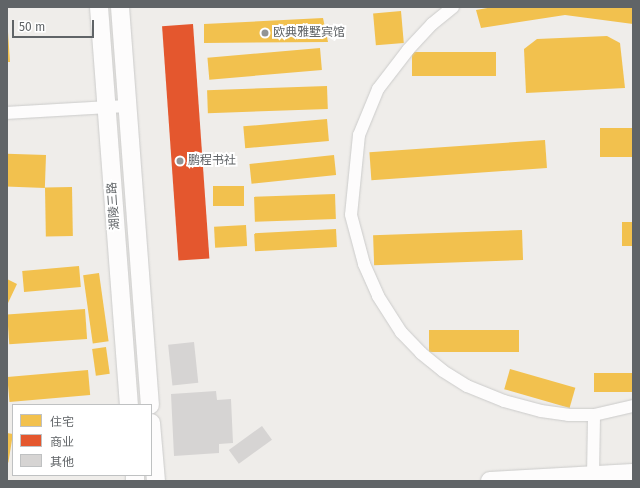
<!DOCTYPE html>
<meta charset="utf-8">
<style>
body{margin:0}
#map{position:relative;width:640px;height:488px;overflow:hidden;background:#efedea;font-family:"Fira Sans","Noto Sans SC",sans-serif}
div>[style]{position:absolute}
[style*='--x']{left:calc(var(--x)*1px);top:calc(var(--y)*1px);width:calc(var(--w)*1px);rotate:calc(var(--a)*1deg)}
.homes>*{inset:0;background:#f2c14e;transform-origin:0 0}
.shops>*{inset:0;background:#e4572e;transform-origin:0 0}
.building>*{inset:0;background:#d6d4d3;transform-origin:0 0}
.roads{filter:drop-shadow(0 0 1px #cbcbca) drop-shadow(0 0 1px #cbcbca)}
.street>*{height:12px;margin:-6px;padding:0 6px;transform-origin:6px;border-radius:6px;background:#fdfcfc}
.secondary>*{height:18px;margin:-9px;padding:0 9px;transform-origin:9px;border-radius:9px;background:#fdfcfc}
.dots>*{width:11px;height:11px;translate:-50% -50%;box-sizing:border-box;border:2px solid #fff;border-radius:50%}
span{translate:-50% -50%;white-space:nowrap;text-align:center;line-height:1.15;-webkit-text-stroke:4px #fff;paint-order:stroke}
.poi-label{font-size:12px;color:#606467}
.left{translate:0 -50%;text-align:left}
.street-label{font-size:12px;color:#606467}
.frame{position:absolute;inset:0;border:8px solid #606467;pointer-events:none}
.legend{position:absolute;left:12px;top:404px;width:140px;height:72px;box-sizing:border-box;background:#fff;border:1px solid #bfc1c2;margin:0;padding:5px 7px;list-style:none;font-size:12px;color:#606467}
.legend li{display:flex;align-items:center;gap:8px;height:20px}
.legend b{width:20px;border:1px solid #bfc1c2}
.scale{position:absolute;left:12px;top:20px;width:82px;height:18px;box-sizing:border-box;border:2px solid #606467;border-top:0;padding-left:5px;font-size:12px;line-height:14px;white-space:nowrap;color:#606467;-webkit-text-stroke:3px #fff;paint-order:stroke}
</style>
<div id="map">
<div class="homes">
<div style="clip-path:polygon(493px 7px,633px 7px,633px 24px,565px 15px,481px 28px,476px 10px)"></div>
<div style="left:401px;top:11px;width:32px;height:28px;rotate:85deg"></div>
<div style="clip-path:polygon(7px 17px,10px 62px,7px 62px)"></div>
<div style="clip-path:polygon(323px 18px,328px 42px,204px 43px,204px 24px)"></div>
<div style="clip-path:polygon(607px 36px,620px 43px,625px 88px,526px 93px,524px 49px,537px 39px)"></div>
<div style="left:320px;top:48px;width:22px;height:113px;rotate:85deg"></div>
<div style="left:496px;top:52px;width:24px;height:84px;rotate:90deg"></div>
<div style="left:327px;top:86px;width:23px;height:120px;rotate:88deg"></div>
<div style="left:327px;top:119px;width:22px;height:84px;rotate:85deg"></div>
<div style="left:633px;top:128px;width:29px;height:33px;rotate:90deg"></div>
<div style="left:545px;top:140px;width:28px;height:176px;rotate:86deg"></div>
<div style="left:46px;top:155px;width:33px;height:39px;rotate:92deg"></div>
<div style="left:334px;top:155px;width:20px;height:85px;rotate:84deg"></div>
<div style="left:213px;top:186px;width:31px;height:20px"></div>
<div style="left:72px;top:187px;width:49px;height:27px;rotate:89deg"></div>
<div style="left:335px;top:194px;width:25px;height:81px;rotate:88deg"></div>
<div style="left:622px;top:222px;width:11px;height:24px"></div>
<div style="left:246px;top:225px;width:21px;height:32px;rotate:87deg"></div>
<div style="left:336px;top:229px;width:18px;height:82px;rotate:87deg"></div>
<div style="left:522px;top:230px;width:30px;height:149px;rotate:88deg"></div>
<div style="left:79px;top:266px;width:21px;height:57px;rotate:85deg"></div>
<div style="left:99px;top:273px;width:69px;height:16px;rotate:82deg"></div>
<div style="clip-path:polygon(7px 279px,17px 284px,8px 303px,7px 303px)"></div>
<div style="left:85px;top:309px;width:30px;height:78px;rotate:86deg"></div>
<div style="left:429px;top:330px;width:90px;height:22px"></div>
<div style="left:106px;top:347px;width:27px;height:14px;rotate:82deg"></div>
<div style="left:510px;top:369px;width:68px;height:21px;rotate:16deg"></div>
<div style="left:88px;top:370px;width:25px;height:81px;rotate:85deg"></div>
<div style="left:633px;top:373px;width:19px;height:39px;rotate:90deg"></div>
<div style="left:7px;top:433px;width:6px;height:29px;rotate:9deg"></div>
</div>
<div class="shops">
<div style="left:193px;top:24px;width:235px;height:31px;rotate:86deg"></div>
</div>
<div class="building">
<div style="left:194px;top:342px;width:41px;height:26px;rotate:84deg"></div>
<div style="clip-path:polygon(216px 391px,217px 400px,231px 399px,233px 443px,219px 444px,219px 453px,174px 456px,171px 394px)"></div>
<div style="left:262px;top:426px;width:17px;height:41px;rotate:54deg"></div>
</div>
<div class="roads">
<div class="street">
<div style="--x:453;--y:7;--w:27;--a:141"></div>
<div style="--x:432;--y:24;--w:35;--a:133"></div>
<div style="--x:408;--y:50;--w:49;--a:127.6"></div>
<div style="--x:378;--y:89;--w:50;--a:112.4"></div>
<div style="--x:359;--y:135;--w:80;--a:95.7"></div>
<div style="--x:351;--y:215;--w:51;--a:75.1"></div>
<div style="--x:364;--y:264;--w:35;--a:66"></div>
<div style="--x:378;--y:296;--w:43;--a:57.4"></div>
<div style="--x:401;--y:332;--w:29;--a:46"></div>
<div style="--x:421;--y:353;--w:28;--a:39"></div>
<div style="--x:443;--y:371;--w:28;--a:32"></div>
<div style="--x:467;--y:386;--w:40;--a:22"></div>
<div style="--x:504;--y:401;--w:38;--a:15"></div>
<div style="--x:541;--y:411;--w:27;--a:8"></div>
<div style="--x:568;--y:415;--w:26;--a:0"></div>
<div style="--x:594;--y:415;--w:40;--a:-13"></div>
<div style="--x:7;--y:113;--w:118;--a:-3.4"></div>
<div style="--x:593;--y:475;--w:60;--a:-89"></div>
</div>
<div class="secondary">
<div style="--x:99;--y:7;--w:399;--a:85.7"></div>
<div style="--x:120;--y:7;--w:399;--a:85.7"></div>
<div style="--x:151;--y:423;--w:58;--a:85.1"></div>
<div style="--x:135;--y:475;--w:6;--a:90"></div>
<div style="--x:490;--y:481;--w:143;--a:-3.2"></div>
</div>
</div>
<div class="dots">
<div style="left:265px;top:33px;background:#929495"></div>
<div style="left:180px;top:161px;background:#929495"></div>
</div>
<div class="poi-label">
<span class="left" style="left:273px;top:33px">欧典雅墅宾馆</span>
<span class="left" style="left:188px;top:161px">鹏程书社</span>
</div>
<div class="street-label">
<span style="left:114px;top:206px;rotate:-94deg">湖陵三路</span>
</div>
<div class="frame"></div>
<ul class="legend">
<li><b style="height:11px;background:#f2c14e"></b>住宅</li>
<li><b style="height:11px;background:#e4572e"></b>商业</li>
<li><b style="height:11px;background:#d6d4d3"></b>其他</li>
</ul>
<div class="scale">50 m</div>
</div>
